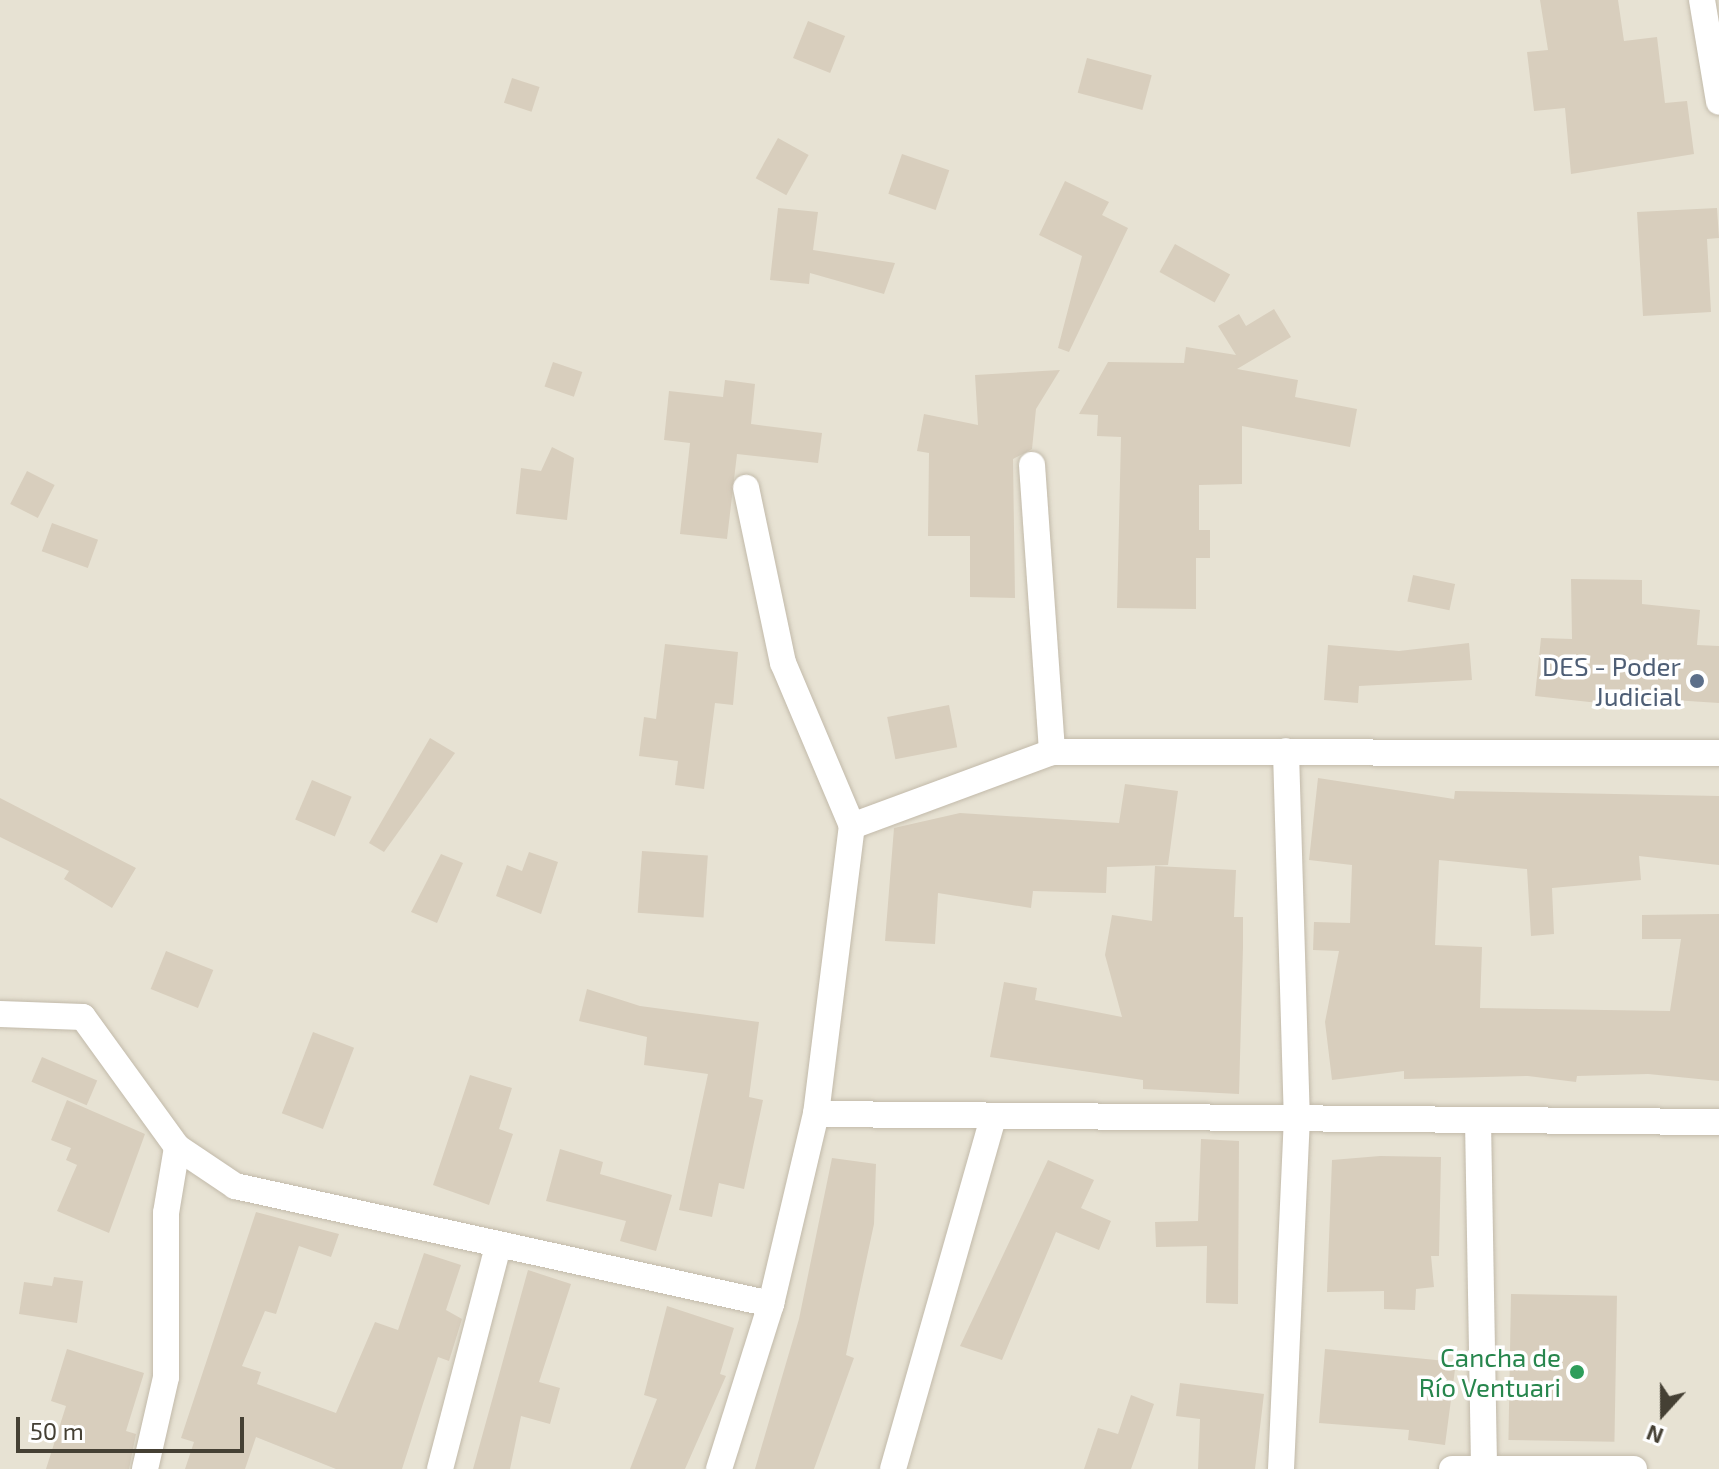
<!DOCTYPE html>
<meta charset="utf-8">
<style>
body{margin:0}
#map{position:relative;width:1719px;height:1469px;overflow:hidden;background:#f3efe5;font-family:"Exo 2",sans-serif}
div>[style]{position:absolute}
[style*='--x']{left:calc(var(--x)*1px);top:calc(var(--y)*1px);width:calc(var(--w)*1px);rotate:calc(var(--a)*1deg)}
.residential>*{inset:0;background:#e7e2d3;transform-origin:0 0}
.building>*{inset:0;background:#d8cebd;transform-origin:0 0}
.roads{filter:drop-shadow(0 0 2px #c2baaa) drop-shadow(0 0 2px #c2baaa)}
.minor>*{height:26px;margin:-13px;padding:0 13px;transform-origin:13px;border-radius:13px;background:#fff}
.dots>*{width:22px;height:22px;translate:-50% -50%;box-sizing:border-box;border:4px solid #fff;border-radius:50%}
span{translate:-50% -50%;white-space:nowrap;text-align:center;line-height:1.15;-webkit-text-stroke:7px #fff;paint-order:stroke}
.service-label{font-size:26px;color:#4e5e75}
.right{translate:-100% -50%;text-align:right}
.leisure-label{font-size:26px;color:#27864d}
.north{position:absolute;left:1623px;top:1373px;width:80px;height:80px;-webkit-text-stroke:6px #fff;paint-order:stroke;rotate:201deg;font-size:22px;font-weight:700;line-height:32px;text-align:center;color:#454034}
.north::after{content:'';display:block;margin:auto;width:28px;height:36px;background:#454034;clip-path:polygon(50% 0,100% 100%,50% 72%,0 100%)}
.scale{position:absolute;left:16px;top:1417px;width:228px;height:36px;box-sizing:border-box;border:4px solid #454034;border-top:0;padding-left:10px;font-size:24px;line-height:28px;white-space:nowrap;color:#454034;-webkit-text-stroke:6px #fff;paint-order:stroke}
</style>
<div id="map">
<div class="residential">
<div style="left:0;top:0;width:1719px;height:1469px"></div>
</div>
<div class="building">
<div style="clip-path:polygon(1540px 0,1618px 0,1624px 41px,1657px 37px,1665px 103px,1687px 101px,1694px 154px,1571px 174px,1565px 108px,1534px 111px,1527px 52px,1548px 50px)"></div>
<div style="left:808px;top:21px;width:40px;height:40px;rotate:22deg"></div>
<div style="left:1087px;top:58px;width:67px;height:36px;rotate:15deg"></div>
<div style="left:512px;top:78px;width:29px;height:26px;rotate:18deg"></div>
<div style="left:778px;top:138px;width:35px;height:46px;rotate:29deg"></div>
<div style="left:902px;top:154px;width:50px;height:42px;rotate:19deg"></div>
<div style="clip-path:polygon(1065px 181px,1109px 202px,1102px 215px,1128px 228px,1069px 352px,1058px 348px,1082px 256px,1039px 235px)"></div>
<div style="clip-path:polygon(778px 208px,818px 212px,813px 250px,895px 263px,884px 294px,810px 273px,809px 284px,770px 280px)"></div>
<div style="clip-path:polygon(1717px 208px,1719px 238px,1707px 239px,1711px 312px,1643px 316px,1637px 212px)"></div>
<div style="left:1175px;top:244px;width:63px;height:32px;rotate:29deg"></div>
<div style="clip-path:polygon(1274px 309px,1291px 337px,1237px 369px,1298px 380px,1295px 397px,1357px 409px,1350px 447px,1242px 426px,1242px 484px,1199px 485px,1199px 530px,1210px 530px,1210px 558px,1196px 558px,1196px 609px,1117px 608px,1121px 437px,1097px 436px,1098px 415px,1079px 414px,1108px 362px,1184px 363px,1186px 347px,1236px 355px,1218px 326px,1239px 314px,1246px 326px)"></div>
<div style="left:553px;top:362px;width:31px;height:26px;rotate:19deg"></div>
<div style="clip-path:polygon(1060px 370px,1036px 409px,1032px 449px,1013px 459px,1015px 598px,970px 597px,970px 536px,928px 536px,929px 453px,917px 451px,924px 414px,978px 425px,975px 375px)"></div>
<div style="clip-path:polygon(725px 380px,755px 384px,751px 424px,822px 433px,818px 463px,737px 454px,727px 539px,680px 534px,690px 443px,664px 440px,669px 391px,723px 397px)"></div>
<div style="clip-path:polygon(552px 447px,574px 458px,567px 520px,516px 514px,521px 468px,541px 471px)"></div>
<div style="left:27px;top:471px;width:31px;height:37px;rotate:27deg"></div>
<div style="left:52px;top:523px;width:49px;height:30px;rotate:20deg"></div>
<div style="left:1413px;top:575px;width:43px;height:27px;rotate:12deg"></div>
<div style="clip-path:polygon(1571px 579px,1642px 580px,1642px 604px,1700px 610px,1697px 645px,1719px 646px,1719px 703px,1627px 697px,1626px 706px,1535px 696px,1541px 638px,1572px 639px)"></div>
<div style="clip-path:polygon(1469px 643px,1472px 680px,1359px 686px,1358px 703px,1324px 700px,1328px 645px,1399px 651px)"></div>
<div style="clip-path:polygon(665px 644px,738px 652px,733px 705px,715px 703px,704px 789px,675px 785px,678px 761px,639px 756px,644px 717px,656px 719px)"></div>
<div style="left:949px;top:705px;width:43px;height:63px;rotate:79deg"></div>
<div style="clip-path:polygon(430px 738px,455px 753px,384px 852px,369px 843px)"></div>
<div style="clip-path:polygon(1318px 778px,1454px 799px,1455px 791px,1719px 796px,1719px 865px,1639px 856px,1641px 880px,1552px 888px,1554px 934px,1531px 936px,1527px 869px,1439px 860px,1435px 945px,1482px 947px,1480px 1008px,1670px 1011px,1681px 939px,1642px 939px,1642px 915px,1719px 914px,1719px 1081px,1648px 1074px,1577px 1076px,1576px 1082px,1528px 1076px,1404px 1079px,1404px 1071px,1332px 1080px,1325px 1022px,1339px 951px,1313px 950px,1314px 922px,1350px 923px,1352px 865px,1309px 860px)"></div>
<div style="left:312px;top:780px;width:43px;height:43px;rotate:23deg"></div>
<div style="clip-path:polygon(1125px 784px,1178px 791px,1168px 865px,1107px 867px,1106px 893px,1033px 891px,1031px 908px,938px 893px,935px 944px,885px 941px,894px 828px,960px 813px,1119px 823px)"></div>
<div style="clip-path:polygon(0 798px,136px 868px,112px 908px,64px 879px,69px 871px,0 837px)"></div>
<div style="left:642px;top:851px;width:66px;height:62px;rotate:4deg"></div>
<div style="clip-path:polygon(529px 852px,558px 862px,541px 914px,496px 896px,507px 865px,522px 871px)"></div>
<div style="clip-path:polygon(441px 854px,463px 863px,437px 923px,411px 912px)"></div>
<div style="clip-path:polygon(1155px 866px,1236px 870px,1234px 917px,1243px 917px,1243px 947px,1239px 1094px,1143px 1089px,1143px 1080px,990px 1057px,1004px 982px,1037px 988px,1035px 1000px,1122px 1017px,1105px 955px,1112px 915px,1152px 921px)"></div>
<div style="left:166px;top:951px;width:51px;height:41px;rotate:22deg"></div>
<div style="clip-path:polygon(587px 989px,640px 1006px,759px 1022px,749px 1097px,763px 1100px,744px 1189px,719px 1183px,712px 1217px,679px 1210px,708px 1074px,644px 1065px,647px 1037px,579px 1021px)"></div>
<div style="left:313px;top:1032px;width:44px;height:87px;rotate:21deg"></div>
<div style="left:42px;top:1057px;width:60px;height:27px;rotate:23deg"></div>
<div style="clip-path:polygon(470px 1075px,512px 1088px,499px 1129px,513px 1134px,489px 1205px,433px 1185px)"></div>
<div style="clip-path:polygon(67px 1100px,145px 1134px,109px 1233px,57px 1211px,77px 1165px,66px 1160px,71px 1148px,51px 1140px)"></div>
<div style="clip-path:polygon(1201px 1139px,1239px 1141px,1238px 1304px,1206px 1303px,1207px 1246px,1156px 1247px,1155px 1222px,1198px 1221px)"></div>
<div style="clip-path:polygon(560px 1149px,603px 1162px,600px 1174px,672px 1195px,656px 1251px,620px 1241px,626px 1221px,546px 1201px)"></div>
<div style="clip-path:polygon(1380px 1156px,1441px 1157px,1439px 1256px,1431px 1256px,1434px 1287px,1416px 1289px,1415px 1310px,1384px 1309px,1384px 1291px,1327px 1292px,1332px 1160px)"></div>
<div style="clip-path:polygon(832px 1158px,876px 1164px,874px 1224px,846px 1355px,854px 1358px,814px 1469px,755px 1469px,799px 1319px)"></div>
<div style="clip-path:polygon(1048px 1160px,1094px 1180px,1081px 1208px,1111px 1221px,1099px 1250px,1056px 1232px,1002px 1360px,960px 1346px)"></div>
<div style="clip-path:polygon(256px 1212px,339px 1234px,331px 1257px,299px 1246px,276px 1314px,265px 1311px,242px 1366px,261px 1372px,257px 1384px,336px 1413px,375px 1322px,398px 1330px,424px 1253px,461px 1265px,446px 1310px,462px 1319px,449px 1361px,438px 1357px,402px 1469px,336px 1469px,256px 1437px,245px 1469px,185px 1469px,194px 1442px,181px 1438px)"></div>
<div style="clip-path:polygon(528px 1270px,571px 1284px,539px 1382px,560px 1388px,550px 1424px,521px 1416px,510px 1469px,473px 1469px)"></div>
<div style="clip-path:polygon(54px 1277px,83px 1281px,77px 1323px,19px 1314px,24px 1282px,52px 1286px)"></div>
<div style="left:1511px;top:1294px;width:106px;height:146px;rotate:1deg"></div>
<div style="clip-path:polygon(667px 1306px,734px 1328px,720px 1374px,726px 1376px,685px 1469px,630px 1469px,657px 1399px,644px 1395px)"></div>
<div style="clip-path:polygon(67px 1349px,144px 1373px,126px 1431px,136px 1434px,129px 1469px,46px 1469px,66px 1406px,51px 1401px)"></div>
<div style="clip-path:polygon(1325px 1349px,1456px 1362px,1445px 1445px,1408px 1440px,1409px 1430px,1319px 1423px)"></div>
<div style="clip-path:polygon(1180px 1383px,1264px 1394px,1255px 1469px,1198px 1469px,1200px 1419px,1176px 1416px)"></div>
<div style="clip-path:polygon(1131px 1395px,1154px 1404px,1131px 1469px,1084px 1469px,1098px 1428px,1118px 1434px)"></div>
</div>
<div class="roads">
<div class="minor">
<div style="--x:1702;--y:0;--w:103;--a:80.5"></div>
<div style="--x:1032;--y:465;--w:288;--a:86"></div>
<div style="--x:852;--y:826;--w:213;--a:-20.3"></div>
<div style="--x:1052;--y:752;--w:667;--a:0.09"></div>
<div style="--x:0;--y:1014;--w:83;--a:2.1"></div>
<div style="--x:83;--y:1017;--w:160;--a:54.1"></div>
<div style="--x:177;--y:1147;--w:70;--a:33.9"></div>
<div style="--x:235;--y:1186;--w:549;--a:12.42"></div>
<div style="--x:816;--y:1114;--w:903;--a:0.51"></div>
<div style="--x:1478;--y:1121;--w:346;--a:89"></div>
<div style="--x:145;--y:1469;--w:94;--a:-77.1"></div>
<div style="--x:166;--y:1377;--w:164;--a:-90"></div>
<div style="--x:166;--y:1213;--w:67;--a:-80.5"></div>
<div style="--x:440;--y:1469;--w:230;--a:-75.4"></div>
<div style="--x:719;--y:1469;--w:173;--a:-72.5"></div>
<div style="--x:771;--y:1304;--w:195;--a:-76.7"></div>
<div style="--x:816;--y:1114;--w:290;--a:-82.9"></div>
<div style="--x:852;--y:826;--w:177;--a:-112.9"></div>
<div style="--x:783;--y:663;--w:179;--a:-101.9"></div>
<div style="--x:893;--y:1469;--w:366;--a:-74.1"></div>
<div style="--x:1281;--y:1469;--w:346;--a:-87.4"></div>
<div style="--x:1297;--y:1123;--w:372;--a:-91.7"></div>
<div style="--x:1452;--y:1469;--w:182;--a:0"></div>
</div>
</div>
<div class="dots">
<div style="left:1697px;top:681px;background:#5c6f8a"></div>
<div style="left:1577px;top:1372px;background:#2e9e5b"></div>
</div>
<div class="service-label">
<span class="right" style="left:1681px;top:681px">DES - Poder<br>Judicial</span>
</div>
<div class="leisure-label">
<span class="right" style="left:1561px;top:1372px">Cancha de<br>Río Ventuari</span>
</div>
<div class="north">N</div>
<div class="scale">50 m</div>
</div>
